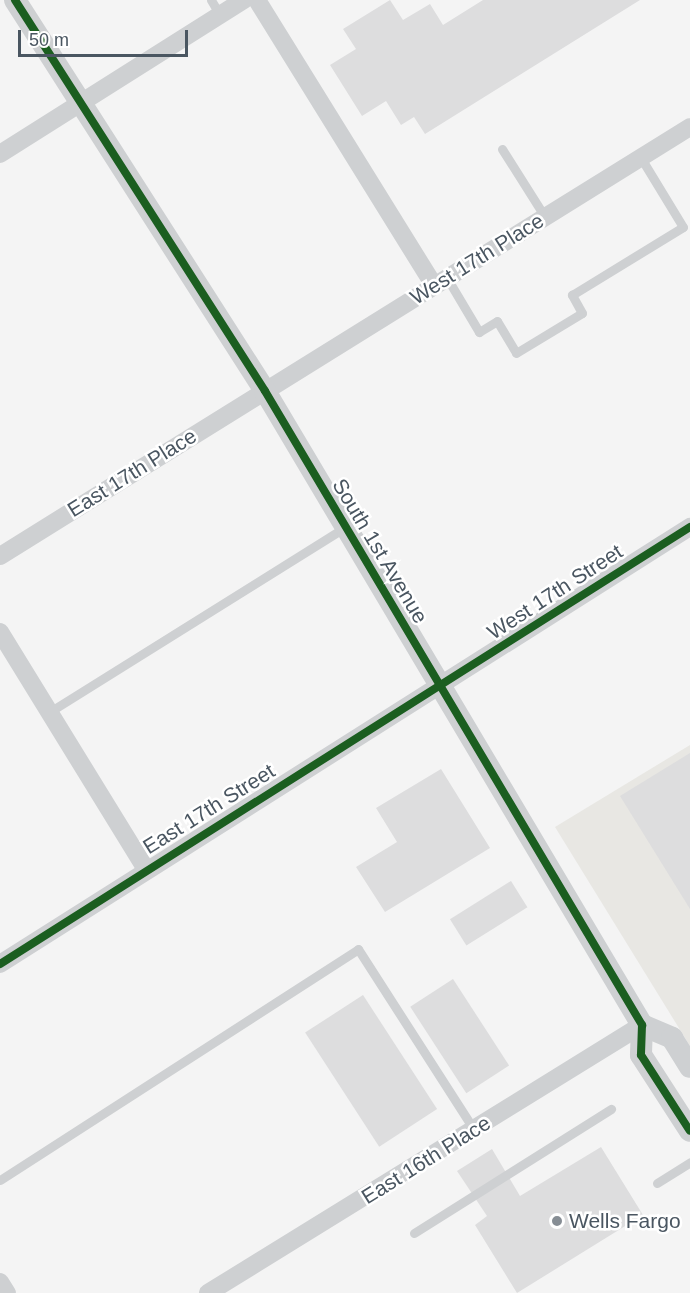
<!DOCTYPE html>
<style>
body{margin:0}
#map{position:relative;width:690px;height:1293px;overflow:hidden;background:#f4f4f4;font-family:Arial,sans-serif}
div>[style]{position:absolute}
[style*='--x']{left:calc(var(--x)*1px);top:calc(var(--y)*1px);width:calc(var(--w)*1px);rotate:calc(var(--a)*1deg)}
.commercial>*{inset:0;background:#e8e7e3}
.building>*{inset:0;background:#ddddde;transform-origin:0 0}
.service>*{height:9px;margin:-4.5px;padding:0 4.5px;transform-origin:4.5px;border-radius:4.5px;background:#ced0d2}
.minor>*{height:18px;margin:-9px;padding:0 9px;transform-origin:9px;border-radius:9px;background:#ced0d2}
.tertiary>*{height:22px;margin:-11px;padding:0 11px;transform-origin:11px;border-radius:11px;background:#ced0d2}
.cycleway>*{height:8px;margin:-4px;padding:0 4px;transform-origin:4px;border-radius:4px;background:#1b5e20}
.dots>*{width:16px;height:16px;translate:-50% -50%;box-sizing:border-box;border:3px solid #fff;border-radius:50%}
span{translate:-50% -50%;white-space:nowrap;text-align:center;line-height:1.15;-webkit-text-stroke:5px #fff;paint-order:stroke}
.street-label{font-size:21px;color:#4a5661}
.poi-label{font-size:21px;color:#4a5661}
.left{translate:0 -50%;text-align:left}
.scale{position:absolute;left:18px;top:30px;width:170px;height:27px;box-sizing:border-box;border:3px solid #4a5661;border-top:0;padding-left:8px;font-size:18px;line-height:21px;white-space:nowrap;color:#4a5661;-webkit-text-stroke:4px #fff;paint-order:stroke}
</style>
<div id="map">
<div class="commercial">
<div style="clip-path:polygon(690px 745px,690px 1046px,555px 827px)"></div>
</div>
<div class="building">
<div style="clip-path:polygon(390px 0,403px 20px,430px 4px,443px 25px,483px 0,640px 0,425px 134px,414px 117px,401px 125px,386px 101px,362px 116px,330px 65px,356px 49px,343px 29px)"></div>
<div style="clip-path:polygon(690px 753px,690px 909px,620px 796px)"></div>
<div style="clip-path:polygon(441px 769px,490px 848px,385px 912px,356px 867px,397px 842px,376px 808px)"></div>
<div style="left:511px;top:881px;width:31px;height:72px;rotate:58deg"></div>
<div style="left:453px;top:979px;width:103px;height:51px;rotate:57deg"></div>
<div style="left:363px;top:995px;width:136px;height:69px;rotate:57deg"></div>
<div style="clip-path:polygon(601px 1147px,643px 1215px,517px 1293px,475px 1225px,487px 1216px,457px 1171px,492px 1149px,520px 1196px)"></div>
</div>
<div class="service">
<div style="--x:211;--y:0;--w:17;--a:59"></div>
<div style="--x:502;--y:149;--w:80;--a:57.7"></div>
<div style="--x:447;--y:278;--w:63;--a:59.3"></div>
<div style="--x:479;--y:332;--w:21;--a:-31"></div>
<div style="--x:497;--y:321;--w:37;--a:59"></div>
<div style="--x:516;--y:353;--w:77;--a:-31.2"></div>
<div style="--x:582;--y:313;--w:21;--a:-119"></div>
<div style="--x:572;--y:295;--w:130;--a:-31.5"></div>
<div style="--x:683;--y:227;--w:81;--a:-121.3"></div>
<div style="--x:51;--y:711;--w:347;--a:-32"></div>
<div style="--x:0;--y:1180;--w:426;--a:-32.8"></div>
<div style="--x:358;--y:949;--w:216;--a:57.3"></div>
<div style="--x:657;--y:1183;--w:39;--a:-32"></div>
<div style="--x:414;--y:1233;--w:233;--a:-32.2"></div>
</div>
<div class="minor">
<div style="--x:257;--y:0;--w:336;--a:58.2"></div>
<div style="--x:0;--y:154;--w:289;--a:-32.3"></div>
<div style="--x:0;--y:556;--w:812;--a:-31.87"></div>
<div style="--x:0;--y:632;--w:278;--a:58.4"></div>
<div style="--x:0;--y:964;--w:817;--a:-32.35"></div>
<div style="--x:0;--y:1282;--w:13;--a:58"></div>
<div style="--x:208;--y:1293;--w:510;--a:-31.7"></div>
</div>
<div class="tertiary">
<div style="--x:15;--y:0;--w:464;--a:57.4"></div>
<div style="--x:265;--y:391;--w:738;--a:59.26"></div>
<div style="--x:642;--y:1025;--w:30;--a:92"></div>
<div style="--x:641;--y:1055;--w:90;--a:57.2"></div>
<div style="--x:642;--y:1025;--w:33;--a:23"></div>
<div style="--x:672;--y:1038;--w:34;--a:58"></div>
</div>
<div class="cycleway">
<div style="--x:15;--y:0;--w:464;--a:57.4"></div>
<div style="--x:265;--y:391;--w:738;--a:59.26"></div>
<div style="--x:642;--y:1025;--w:30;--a:92"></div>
<div style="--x:641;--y:1055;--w:90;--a:57.2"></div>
<div style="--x:0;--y:964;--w:817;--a:-32.35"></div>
</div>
<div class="dots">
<div style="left:557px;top:1221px;background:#868d94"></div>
</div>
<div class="street-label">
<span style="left:477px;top:259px;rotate:-32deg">West 17th Place</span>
<span style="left:132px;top:473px;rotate:-32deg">East 17th Place</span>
<span style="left:380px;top:551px;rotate:59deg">South 1st Avenue</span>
<span style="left:555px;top:592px;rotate:-33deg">West 17th Street</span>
<span style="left:209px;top:809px;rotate:-32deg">East 17th Street</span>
<span style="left:426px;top:1160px;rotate:-32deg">East 16th Place</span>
</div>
<div class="poi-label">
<span class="left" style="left:569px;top:1221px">Wells Fargo</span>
</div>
<div class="scale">50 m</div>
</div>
